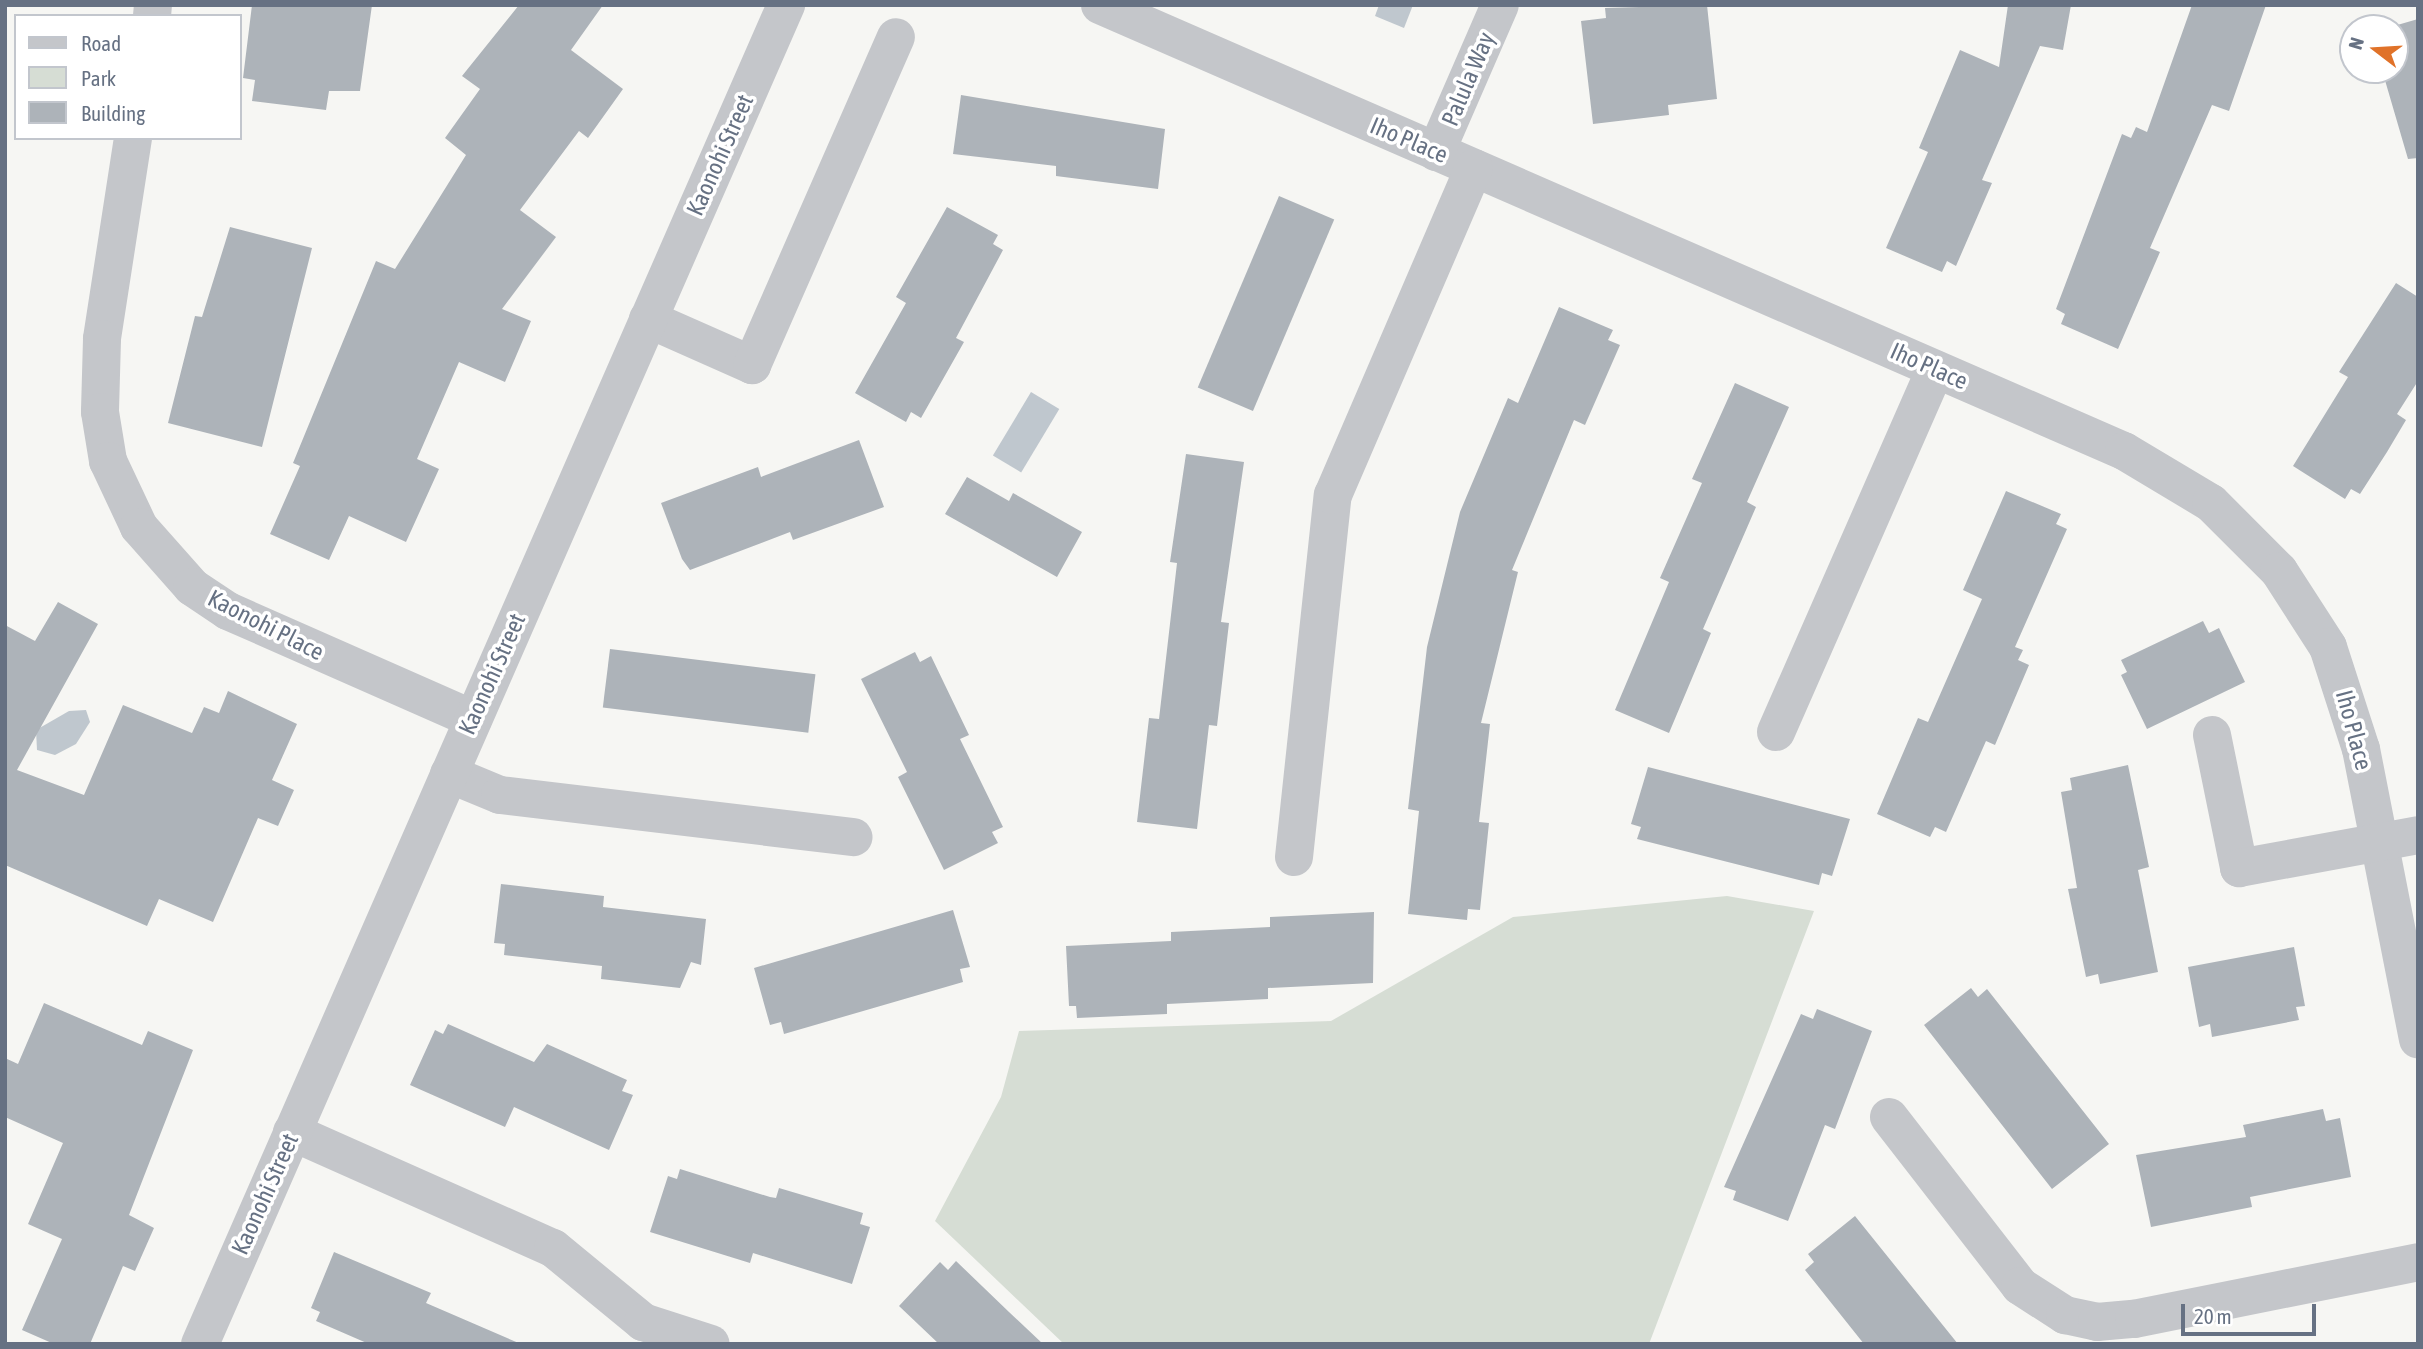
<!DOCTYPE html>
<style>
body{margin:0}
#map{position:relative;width:2423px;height:1349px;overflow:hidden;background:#f6f6f3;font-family:"Asap Condensed",sans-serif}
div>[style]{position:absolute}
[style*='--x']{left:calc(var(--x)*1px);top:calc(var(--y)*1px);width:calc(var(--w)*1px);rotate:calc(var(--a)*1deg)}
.green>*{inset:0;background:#d6ddd4}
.water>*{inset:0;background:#bfc7ce;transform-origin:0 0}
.building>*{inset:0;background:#adb3b9;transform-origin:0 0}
.minor>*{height:38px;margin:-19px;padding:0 19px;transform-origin:19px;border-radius:19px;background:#c4c6ca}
span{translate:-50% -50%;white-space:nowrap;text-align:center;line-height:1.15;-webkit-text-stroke:7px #fff;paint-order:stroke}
.street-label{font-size:24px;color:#667183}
.frame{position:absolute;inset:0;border:7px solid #667183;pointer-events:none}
.legend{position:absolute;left:14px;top:14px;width:228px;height:126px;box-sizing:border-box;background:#fff;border:2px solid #c2c6cd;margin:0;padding:9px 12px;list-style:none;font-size:21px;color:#667183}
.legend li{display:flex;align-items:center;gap:14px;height:35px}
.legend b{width:35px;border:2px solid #c2c6cd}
.north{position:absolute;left:2339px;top:14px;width:70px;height:70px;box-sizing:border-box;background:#fff;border:2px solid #c2c6cd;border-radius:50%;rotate:287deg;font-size:19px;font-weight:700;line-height:28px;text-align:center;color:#667183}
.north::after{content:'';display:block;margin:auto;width:24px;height:32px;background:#e07229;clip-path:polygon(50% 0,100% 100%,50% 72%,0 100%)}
.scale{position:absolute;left:2181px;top:1304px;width:135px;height:32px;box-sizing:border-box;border:4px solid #667183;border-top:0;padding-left:9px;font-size:21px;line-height:24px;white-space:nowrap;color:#667183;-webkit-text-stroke:5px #fff;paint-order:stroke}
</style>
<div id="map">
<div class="green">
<div style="clip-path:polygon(1727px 896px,1814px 911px,1649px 1344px,1064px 1344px,935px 1221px,1001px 1097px,1019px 1031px,1331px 1021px,1513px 917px)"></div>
</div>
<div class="water">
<div style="clip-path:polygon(1379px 5px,1413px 5px,1404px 28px,1375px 16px)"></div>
<div style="left:1031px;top:392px;width:33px;height:74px;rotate:31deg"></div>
<div style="clip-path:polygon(86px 710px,90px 722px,76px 744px,55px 755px,37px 750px,36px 730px,69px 711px)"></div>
</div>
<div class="building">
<div style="clip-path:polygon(252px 5px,372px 5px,360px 91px,329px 91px,326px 110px,252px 101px,255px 80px,243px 78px)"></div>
<div style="clip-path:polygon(519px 5px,603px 5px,571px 50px,623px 89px,588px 138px,579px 131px,520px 210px,556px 237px,502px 309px,531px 321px,505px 382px,459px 362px,417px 459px,439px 469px,406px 542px,349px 516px,329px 560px,270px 534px,300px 466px,293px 463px,376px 261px,395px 269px,466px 155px,445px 138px,480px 89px,462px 76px)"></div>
<div style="clip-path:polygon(1707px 5px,1717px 99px,1668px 105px,1669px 115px,1593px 124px,1581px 21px,1606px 18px,1605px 8px)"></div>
<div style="clip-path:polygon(2008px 5px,2071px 5px,2063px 50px,2040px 46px,1982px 180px,1992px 183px,1956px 266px,1947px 261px,1942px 272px,1886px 248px,1928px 152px,1919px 148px,1960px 50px,1999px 67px)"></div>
<div style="clip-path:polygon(2192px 5px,2266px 5px,2229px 111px,2212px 105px,2150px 248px,2160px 252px,2118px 349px,2061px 324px,2065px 314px,2056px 309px,2122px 134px,2131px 138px,2136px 127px,2147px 132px)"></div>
<div style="clip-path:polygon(2418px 19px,2418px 158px,2408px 159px,2382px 70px,2395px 70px,2395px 28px,2387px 28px)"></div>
<div style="clip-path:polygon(961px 95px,1165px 129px,1158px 189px,1056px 176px,1056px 166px,953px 154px)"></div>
<div style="left:1279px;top:196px;width:60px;height:208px;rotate:23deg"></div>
<div style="clip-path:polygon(947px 207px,998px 235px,993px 244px,1003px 250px,956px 338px,964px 342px,921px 418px,911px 412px,906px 422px,855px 393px,906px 303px,896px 297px)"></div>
<div style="clip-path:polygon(230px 227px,312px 248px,262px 447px,168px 423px,195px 316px,202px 317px)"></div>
<div style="clip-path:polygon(2396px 283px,2418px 297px,2418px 381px,2397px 414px,2406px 420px,2387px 452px,2360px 494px,2351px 489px,2345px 499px,2293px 466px,2348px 377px,2339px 372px)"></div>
<div style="clip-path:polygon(1559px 307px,1613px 330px,1608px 340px,1620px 345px,1585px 425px,1574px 420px,1512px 570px,1518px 572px,1481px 723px,1490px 724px,1479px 822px,1489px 823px,1480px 910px,1468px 909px,1467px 920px,1408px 914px,1419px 811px,1408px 809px,1427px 647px,1460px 512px,1508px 398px,1518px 403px)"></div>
<div style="clip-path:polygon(1735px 383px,1789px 407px,1747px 502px,1756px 507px,1703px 629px,1711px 633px,1669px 733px,1615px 710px,1669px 582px,1660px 578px,1702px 483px,1692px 479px)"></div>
<div style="clip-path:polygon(859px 440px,884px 507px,793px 540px,790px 532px,690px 570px,682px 559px,661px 503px,758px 467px,761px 477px)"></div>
<div style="clip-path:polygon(1186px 454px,1244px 462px,1221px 622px,1229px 623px,1217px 726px,1209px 725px,1197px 829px,1137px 822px,1149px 718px,1159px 719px,1177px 563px,1170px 562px)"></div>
<div style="clip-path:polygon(967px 477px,1009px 501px,1013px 493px,1082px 532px,1057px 577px,945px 514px)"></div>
<div style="clip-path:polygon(2006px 491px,2061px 514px,2056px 524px,2067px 529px,2015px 647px,2023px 650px,2018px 660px,2029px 665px,1995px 745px,1986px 741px,1946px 832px,1935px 827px,1930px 837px,1877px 814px,1918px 718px,1928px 722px,1982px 599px,1963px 590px)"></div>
<div style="clip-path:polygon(58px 602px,98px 624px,17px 770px,84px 795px,123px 705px,192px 733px,204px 707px,219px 713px,228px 691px,297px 724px,272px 780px,294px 790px,278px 826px,258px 818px,213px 922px,159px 899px,147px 926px,5px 865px,5px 625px,35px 641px)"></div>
<div style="clip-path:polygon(2203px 621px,2209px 633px,2219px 628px,2245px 682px,2147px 729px,2121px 675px,2127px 672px,2121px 660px)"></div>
<div style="left:610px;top:649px;width:207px;height:59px;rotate:7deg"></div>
<div style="clip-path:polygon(915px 652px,920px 662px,931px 656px,969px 735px,960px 739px,1003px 827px,992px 832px,998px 843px,944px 870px,898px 777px,907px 772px,861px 679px)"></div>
<div style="clip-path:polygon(2128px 765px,2149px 867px,2138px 870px,2158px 972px,2100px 984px,2098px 974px,2086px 977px,2068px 889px,2077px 888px,2061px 792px,2072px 790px,2070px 778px)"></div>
<div style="clip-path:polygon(1648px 767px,1850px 819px,1832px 876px,1822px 873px,1819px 885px,1637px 839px,1641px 827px,1631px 824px)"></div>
<div style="clip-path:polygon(501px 884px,604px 896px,603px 907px,706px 919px,701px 965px,691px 962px,680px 988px,601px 979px,602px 966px,504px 955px,505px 944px,494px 943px)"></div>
<div style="clip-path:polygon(953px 910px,970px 967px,960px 969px,963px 982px,784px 1034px,781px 1022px,770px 1025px,754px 968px)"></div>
<div style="clip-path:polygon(1374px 912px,1373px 983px,1268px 988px,1268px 999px,1167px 1004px,1167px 1014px,1077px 1018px,1076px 1006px,1069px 1006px,1066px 946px,1171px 941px,1171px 932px,1270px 927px,1270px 917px)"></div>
<div style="clip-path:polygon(2294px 947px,2305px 1006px,2296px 1007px,2299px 1020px,2212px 1037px,2210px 1024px,2199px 1027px,2188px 967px)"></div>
<div style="clip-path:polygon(1971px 988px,1978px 997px,1987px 989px,2109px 1144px,2052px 1189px,1924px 1025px)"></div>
<div style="clip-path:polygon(44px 1003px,142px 1045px,148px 1031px,193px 1050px,129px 1215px,154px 1228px,135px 1271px,123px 1266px,90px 1344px,54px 1344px,22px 1330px,62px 1239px,28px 1224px,63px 1143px,5px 1117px,5px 1058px,18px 1064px)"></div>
<div style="clip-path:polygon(1817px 1009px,1872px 1031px,1835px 1129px,1825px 1125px,1788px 1221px,1733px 1200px,1736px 1191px,1724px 1187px,1801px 1014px,1813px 1019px)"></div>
<div style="clip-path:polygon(448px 1024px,534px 1062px,547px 1044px,627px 1080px,622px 1091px,633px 1095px,609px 1150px,514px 1107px,505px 1127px,410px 1085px,435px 1030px,443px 1034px)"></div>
<div style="clip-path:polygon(2323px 1109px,2326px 1121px,2340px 1118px,2351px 1177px,2250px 1197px,2252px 1207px,2151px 1227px,2136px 1155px,2246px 1137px,2243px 1125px)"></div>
<div style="clip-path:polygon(680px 1169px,770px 1197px,776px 1198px,779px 1188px,863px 1213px,860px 1224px,870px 1227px,852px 1284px,753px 1253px,750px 1263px,650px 1232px,668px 1176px,677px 1179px)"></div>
<div style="clip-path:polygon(1855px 1216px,1958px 1344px,1864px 1344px,1805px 1270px,1814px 1262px,1808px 1254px)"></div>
<div style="clip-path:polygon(334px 1252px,431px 1293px,426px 1303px,521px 1344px,369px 1344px,316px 1321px,320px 1312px,311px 1308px)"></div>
<div style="clip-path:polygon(956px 1261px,1009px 1312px,1043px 1344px,939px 1344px,899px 1306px,940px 1262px,948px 1270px)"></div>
</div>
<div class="minor">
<div style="--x:1100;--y:5;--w:1117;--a:23.54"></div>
<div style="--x:2124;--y:451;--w:101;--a:30.9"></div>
<div style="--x:2211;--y:503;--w:96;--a:45"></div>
<div style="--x:2279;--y:571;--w:90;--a:57.2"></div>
<div style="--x:2328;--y:647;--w:107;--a:72.1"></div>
<div style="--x:2361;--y:749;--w:296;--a:78.9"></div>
<div style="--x:152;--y:16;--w:11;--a:-85"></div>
<div style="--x:133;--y:138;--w:203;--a:98.8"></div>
<div style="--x:102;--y:339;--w:73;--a:91.6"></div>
<div style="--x:100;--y:412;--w:50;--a:80.7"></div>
<div style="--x:108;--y:461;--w:73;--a:64.8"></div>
<div style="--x:139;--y:527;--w:80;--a:48.5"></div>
<div style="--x:192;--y:587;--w:43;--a:33.7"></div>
<div style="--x:228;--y:611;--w:268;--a:23.8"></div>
<div style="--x:1436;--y:152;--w:160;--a:-66.5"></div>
<div style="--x:648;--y:319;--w:114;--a:23.9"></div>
<div style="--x:752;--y:365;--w:358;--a:-66.3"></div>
<div style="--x:1776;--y:732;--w:396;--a:-66.3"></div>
<div style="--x:2212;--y:735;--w:136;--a:78.5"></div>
<div style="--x:2239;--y:868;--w:182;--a:-10.4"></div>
<div style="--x:449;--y:774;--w:55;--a:22.4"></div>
<div style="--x:500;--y:795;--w:356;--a:6.8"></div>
<div style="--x:1294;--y:857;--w:364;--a:-83.9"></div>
<div style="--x:1333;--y:495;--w:356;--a:-66.7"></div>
<div style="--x:1889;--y:1117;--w:214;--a:52.2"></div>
<div style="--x:2020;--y:1286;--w:54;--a:32.8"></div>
<div style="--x:2065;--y:1315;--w:33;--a:12"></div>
<div style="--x:2097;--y:1322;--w:37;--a:-5"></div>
<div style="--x:2134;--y:1319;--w:290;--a:-11.3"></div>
<div style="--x:292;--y:1132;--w:286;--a:24"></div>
<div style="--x:553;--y:1248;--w:117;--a:39.4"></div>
<div style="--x:643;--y:1322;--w:71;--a:17.9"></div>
<div style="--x:200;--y:1344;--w:1462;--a:-66.36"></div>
</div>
<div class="street-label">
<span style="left:1468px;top:79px;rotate:-67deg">Palula Way</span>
<span style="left:1409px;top:140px;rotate:23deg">Iho Place</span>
<span style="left:720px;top:155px;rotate:-66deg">Kaonohi Street</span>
<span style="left:1929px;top:366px;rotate:24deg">Iho Place</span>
<span style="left:266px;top:625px;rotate:27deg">Kaonohi Place</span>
<span style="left:492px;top:674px;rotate:-66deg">Kaonohi Street</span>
<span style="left:2354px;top:730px;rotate:75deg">Iho Place</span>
<span style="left:265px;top:1194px;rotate:-66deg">Kaonohi Street</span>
</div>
<div class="frame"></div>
<ul class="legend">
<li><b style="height:9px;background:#c4c6ca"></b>Road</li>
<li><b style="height:19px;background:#d6ddd4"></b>Park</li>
<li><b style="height:19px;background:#adb3b9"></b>Building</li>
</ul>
<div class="north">N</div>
<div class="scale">20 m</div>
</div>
